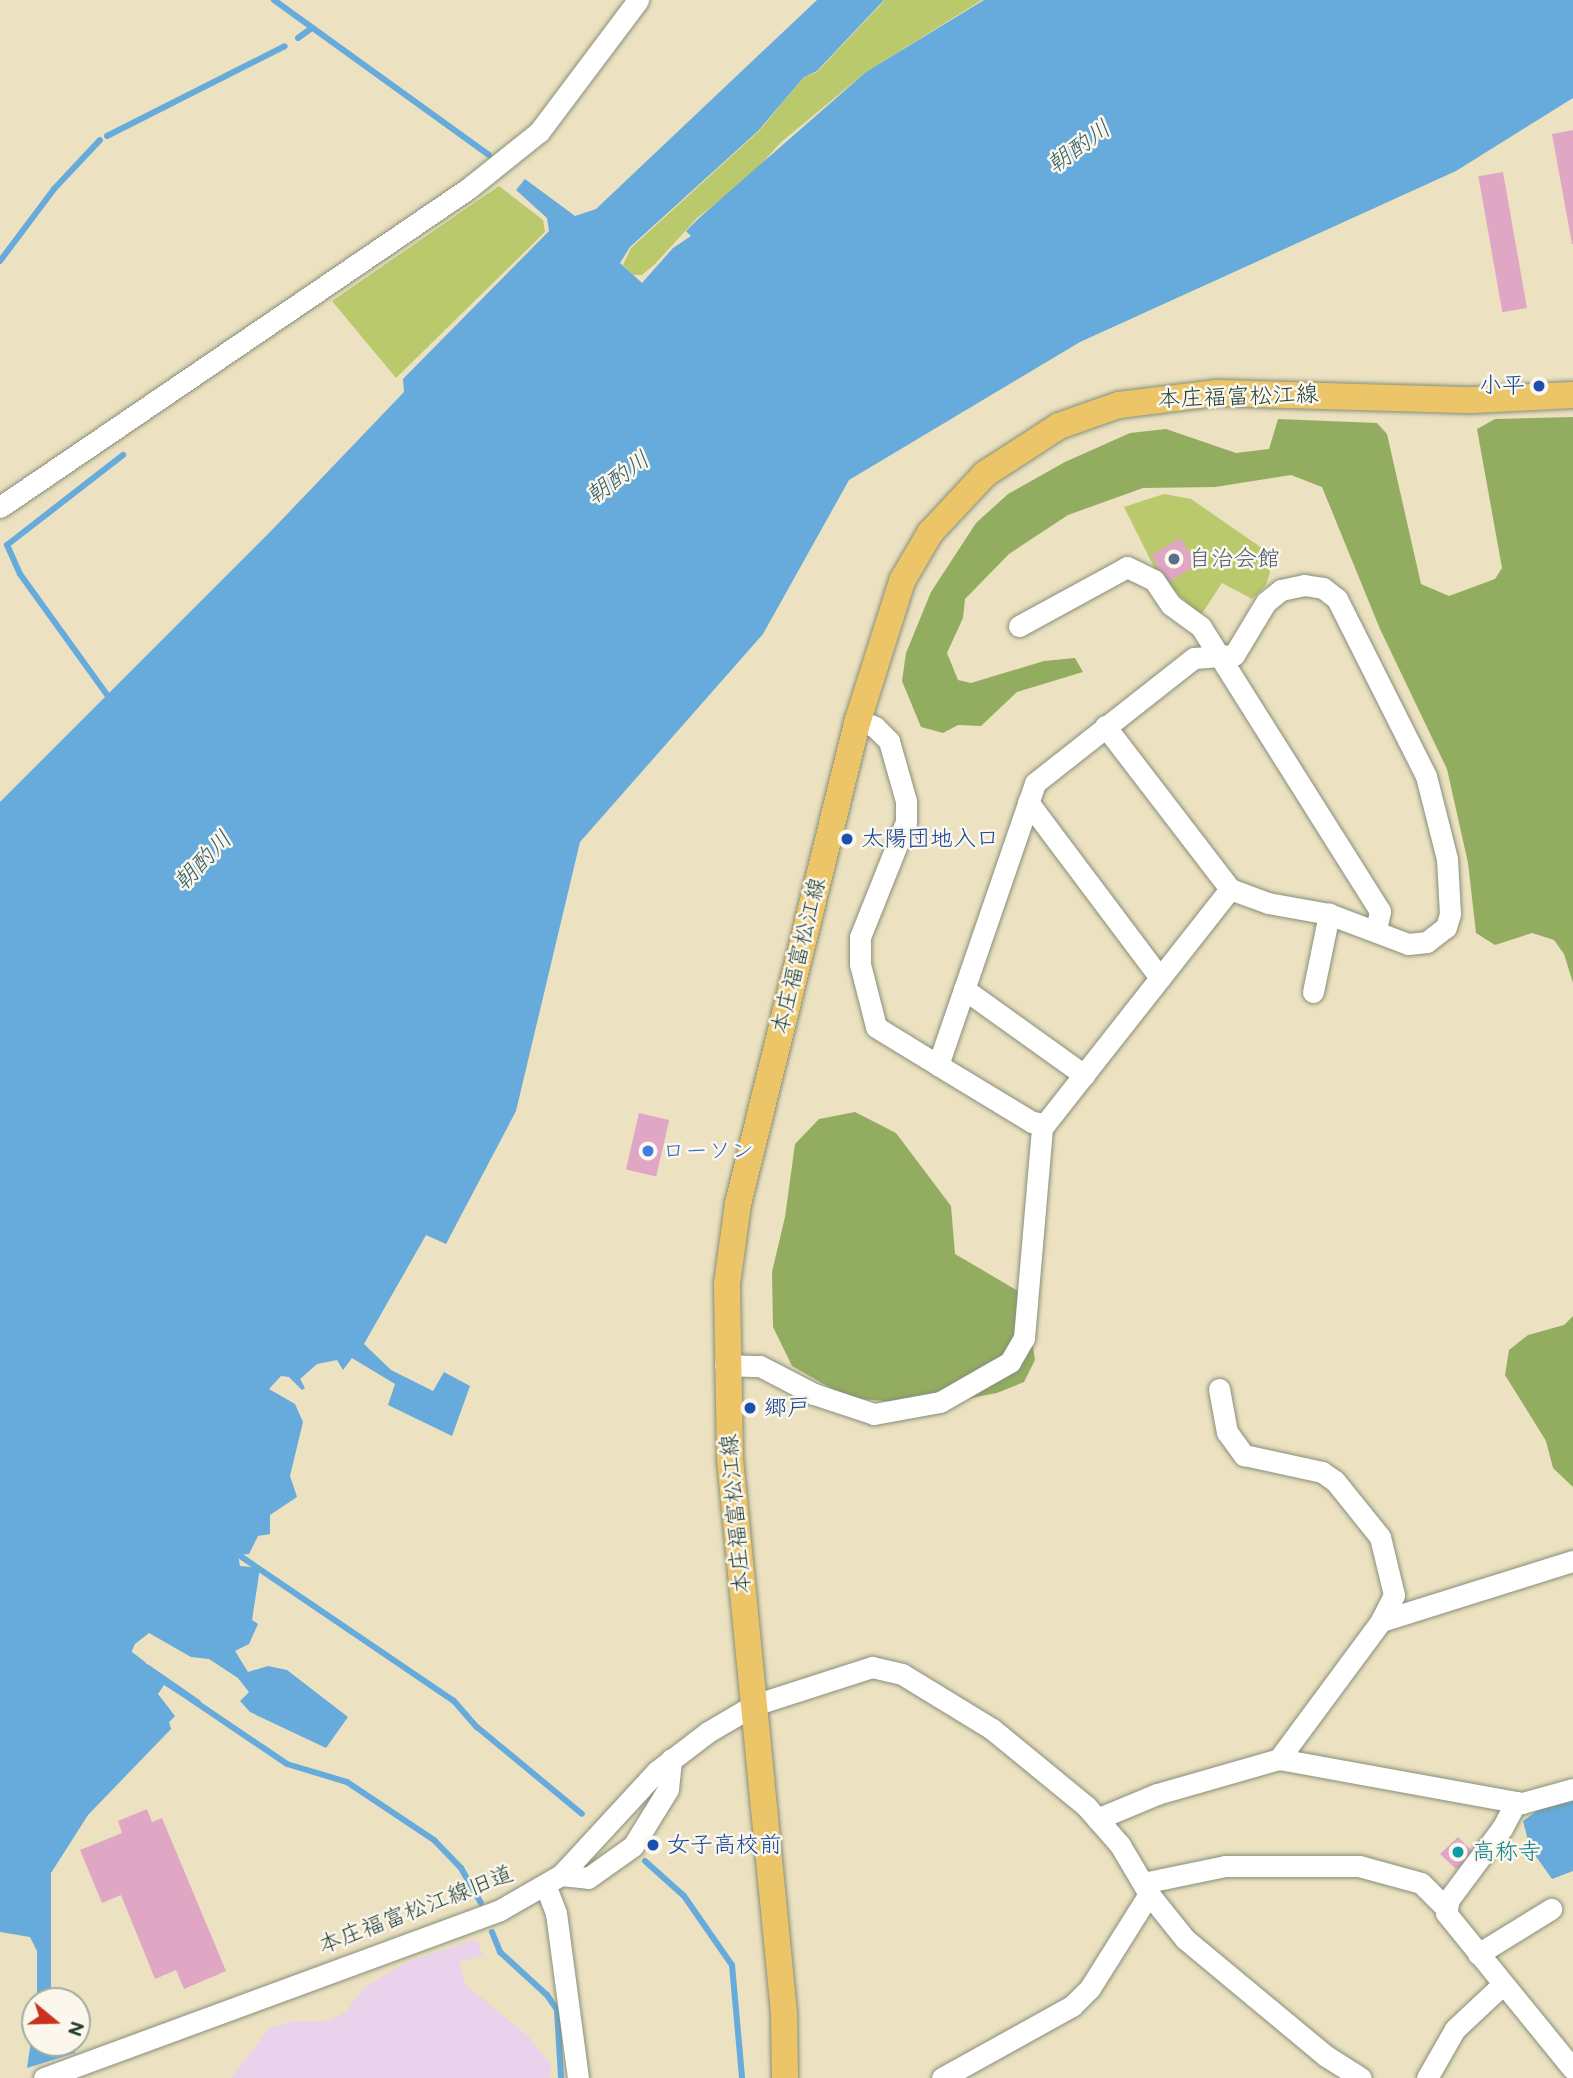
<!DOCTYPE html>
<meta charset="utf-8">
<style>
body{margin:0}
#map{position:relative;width:1573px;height:2078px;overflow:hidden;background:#ece1c0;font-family:"Balsamiq Sans","Klee One",sans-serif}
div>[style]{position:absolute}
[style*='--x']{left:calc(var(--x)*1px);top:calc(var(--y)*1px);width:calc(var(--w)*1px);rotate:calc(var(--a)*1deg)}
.built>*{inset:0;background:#ead1ec}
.green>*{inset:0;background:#bac96c}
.forest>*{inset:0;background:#93ad60}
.water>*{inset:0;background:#66abdb}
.stream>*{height:6px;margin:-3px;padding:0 3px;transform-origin:3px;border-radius:3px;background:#66abdb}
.building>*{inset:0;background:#e0a7c5;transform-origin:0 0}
.roads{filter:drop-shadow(0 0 2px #868f7a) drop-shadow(0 0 2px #868f7a)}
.minor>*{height:21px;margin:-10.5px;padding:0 10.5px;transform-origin:10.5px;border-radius:10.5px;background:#fff}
.major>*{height:26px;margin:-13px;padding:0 13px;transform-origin:13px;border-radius:13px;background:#edc569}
.dots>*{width:19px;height:19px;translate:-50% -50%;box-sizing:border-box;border:4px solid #fbf7ec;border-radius:50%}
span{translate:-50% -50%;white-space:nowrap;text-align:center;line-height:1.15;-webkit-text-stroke:5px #fbf7ec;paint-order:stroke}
.transit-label{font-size:23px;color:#164399}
.right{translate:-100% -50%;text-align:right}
.left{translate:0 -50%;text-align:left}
.street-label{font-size:23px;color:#1f3d34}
.service-label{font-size:23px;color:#4e5e75}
.shop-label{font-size:23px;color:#366cbe}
.culture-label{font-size:23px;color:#0d838f}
.water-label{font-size:24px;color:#345e66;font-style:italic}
.north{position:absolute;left:21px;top:1987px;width:70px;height:70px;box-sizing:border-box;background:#fbf7ec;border:2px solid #a3ada2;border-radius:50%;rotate:109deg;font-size:19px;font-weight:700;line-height:28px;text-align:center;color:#1f3d34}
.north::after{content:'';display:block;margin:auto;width:24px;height:32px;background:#c8321e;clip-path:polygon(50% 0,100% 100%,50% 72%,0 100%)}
</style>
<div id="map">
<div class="built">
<div style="clip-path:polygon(476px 1939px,483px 1955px,459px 1962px,466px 1985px,528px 2036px,551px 2065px,550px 2078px,231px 2078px,270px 2028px,296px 2021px,326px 2021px,346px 2012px,364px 1988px,405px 1963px)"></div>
</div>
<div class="green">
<div style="clip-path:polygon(885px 0,982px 0,866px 72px,780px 143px,750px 177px,697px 218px,656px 263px,642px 275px,633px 275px,623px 265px,631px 248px,758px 132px,804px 77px,817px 72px)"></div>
<div style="clip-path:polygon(499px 186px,543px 220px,545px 232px,396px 378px,332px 301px)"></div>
<div style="clip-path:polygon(1164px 494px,1191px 499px,1275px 557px,1266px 585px,1252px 599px,1222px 583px,1201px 615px,1159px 577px,1124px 507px)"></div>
</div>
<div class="forest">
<div style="clip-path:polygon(1573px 417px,1573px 983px,1564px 954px,1554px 940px,1532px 933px,1495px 945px,1476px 933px,1468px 863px,1447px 769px,1380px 629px,1322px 487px,1291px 475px,1215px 487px,1143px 488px,1068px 515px,1009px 554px,965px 599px,963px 618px,947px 653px,958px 680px,971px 683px,1044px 661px,1075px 658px,1083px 672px,1017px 692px,981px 726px,958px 725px,943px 733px,921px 727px,902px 681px,906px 653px,931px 592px,976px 523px,1008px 494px,1065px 462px,1130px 433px,1166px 429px,1236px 453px,1269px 449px,1278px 419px,1377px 423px,1387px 434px,1421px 584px,1449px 596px,1495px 579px,1502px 568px,1477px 429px,1495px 419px)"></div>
<div style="clip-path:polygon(855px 1112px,896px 1133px,951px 1206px,955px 1254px,1025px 1295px,1035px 1360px,1024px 1382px,997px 1393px,934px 1405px,848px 1398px,792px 1366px,773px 1327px,772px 1272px,785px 1217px,795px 1144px,819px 1119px)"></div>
<div style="clip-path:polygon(1573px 1316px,1573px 1487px,1553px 1468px,1546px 1441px,1505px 1375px,1509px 1350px,1528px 1335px,1564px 1325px)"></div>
</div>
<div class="water">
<div style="clip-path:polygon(817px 0,884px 0,817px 71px,804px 77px,758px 131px,630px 247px,620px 263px,642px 283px,673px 248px,691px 236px,686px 231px,698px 219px,866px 72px,984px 0,1573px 0,1573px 98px,1456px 171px,1080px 342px,849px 480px,763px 634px,580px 842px,516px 1111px,446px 1244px,426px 1235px,364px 1344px,391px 1370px,433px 1391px,444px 1372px,470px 1386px,452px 1436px,388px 1405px,395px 1384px,352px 1358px,343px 1370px,337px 1360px,317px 1364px,300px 1379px,305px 1388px,302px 1390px,289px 1377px,281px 1376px,269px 1389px,295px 1404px,303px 1422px,290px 1476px,297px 1497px,270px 1515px,270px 1534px,258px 1536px,249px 1554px,238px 1555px,240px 1566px,260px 1568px,252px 1620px,258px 1624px,249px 1644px,235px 1651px,248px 1672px,268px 1666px,287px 1670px,348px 1717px,326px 1748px,250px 1712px,240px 1701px,249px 1692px,238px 1678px,209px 1659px,191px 1657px,149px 1633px,135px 1644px,129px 1657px,149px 1665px,201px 1701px,195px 1705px,164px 1685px,158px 1694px,175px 1716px,169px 1722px,171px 1729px,88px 1815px,51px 1873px,51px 2001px,37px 2001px,37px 1951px,30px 1937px,0 1932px,0 802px,271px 531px,404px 392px,403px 379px,549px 231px,547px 218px,516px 190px,525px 179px,575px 216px,596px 209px)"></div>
<div style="clip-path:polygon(1573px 1799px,1573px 1871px,1552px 1879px,1530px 1848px,1523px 1821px,1541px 1808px)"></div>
<div style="clip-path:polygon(35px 2014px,35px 2043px,74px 2043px,75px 2053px,27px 2068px)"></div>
</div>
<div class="stream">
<div style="--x:274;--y:0;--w:265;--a:35.8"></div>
<div style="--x:298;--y:38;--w:17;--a:-36"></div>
<div style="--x:107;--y:136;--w:199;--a:-26.8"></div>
<div style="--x:0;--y:261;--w:90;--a:-53.1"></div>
<div style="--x:54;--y:189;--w:67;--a:-46.8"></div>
<div style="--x:113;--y:703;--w:159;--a:-125.8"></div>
<div style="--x:20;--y:574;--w:32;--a:-114"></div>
<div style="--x:7;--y:545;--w:147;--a:-37.8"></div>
<div style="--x:233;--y:1551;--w:267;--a:34.2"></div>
<div style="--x:454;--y:1701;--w:35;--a:49"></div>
<div style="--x:477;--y:1727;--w:136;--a:39.6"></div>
<div style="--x:123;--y:1649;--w:25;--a:37"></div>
<div style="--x:191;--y:1699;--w:116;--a:34.1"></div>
<div style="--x:287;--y:1764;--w:63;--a:16.7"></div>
<div style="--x:347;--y:1782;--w:105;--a:33.7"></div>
<div style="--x:434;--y:1840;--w:39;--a:46"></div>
<div style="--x:461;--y:1868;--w:40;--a:60.3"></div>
<div style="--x:645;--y:1861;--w:52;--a:41.9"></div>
<div style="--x:684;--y:1896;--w:84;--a:55.2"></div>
<div style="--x:732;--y:1965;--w:113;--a:84.9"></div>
<div style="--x:492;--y:1932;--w:22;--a:68"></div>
<div style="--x:500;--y:1952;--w:64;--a:42.5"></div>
<div style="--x:547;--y:1995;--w:18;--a:56"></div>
<div style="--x:557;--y:2010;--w:68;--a:86.6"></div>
</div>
<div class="building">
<div style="clip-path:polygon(1573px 130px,1573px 244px,1572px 244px,1552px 134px)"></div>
<div style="left:1503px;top:172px;width:138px;height:25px;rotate:80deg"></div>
<div style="clip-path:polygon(1180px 538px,1197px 564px,1169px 582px,1164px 574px,1161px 576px,1152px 555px)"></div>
<div style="left:639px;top:1113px;width:31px;height:58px;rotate:13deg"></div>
<div style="clip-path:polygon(147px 1809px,152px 1822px,162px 1818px,226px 1971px,184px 1989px,176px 1970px,155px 1979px,121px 1895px,102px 1903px,80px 1850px,122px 1833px,118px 1821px)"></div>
<div style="clip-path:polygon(1458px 1837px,1475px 1854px,1456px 1869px,1440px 1854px)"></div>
</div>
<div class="roads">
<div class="minor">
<div style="--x:0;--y:507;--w:567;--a:-34.22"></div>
<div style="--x:469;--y:188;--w:90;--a:-38.7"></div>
<div style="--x:539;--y:132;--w:165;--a:-53.1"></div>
<div style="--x:1304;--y:585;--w:19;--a:9"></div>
<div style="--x:1323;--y:588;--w:18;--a:38"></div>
<div style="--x:1337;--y:599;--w:198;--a:63.3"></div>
<div style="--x:1426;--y:776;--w:86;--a:75.8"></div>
<div style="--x:1447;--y:859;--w:55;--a:86.9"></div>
<div style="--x:1450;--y:914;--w:14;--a:107"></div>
<div style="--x:1446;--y:927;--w:24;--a:142"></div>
<div style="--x:1427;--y:942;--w:19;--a:174"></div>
<div style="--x:1408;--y:944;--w:85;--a:-159.2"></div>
<div style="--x:1329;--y:914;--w:62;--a:-169.8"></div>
<div style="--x:1268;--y:903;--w:40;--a:-159.8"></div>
<div style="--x:1230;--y:889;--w:299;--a:128.2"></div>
<div style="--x:1045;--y:1124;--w:13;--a:-171"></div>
<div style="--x:1032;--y:1122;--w:110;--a:-148.8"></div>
<div style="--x:938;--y:1065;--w:298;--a:-71"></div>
<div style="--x:1035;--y:783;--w:202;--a:-38.2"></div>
<div style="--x:1194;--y:658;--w:40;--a:-4.3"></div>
<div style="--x:1234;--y:655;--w:62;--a:-58.9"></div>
<div style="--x:1266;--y:602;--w:19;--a:-39"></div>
<div style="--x:1281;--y:590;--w:24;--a:-12"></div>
<div style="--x:1019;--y:626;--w:123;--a:-28.6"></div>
<div style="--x:1127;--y:567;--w:30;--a:26"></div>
<div style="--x:1154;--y:580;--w:30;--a:56"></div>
<div style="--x:1171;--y:605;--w:37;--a:36"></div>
<div style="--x:1201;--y:627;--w:36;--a:58"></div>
<div style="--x:1220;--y:657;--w:300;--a:57.8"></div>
<div style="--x:1380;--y:911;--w:19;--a:102"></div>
<div style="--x:858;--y:720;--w:18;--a:22"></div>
<div style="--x:875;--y:727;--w:20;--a:45"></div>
<div style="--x:889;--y:741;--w:62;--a:74.2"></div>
<div style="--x:906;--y:801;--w:21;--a:90"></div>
<div style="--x:906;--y:822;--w:124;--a:111.8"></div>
<div style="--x:860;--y:937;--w:27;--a:90"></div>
<div style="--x:860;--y:964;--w:65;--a:75.7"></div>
<div style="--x:876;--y:1027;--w:73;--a:31.5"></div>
<div style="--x:1105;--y:726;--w:205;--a:52.5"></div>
<div style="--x:1028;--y:802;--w:220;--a:53.1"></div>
<div style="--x:964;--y:989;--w:148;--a:35.6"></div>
<div style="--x:1313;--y:992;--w:80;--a:-78.4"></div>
<div style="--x:725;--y:1365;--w:35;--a:2"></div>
<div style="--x:760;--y:1366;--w:61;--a:27.4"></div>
<div style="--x:814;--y:1394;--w:63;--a:18.4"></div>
<div style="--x:874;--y:1414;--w:67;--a:-10.3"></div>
<div style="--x:940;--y:1402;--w:81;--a:-29.7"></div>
<div style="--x:1010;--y:1362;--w:28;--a:-60"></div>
<div style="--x:1024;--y:1338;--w:213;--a:-85.1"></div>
<div style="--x:1219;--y:1389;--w:44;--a:79.5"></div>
<div style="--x:1227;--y:1432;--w:29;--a:54"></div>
<div style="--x:1244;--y:1455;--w:80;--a:12.3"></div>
<div style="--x:1322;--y:1472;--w:16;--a:35"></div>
<div style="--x:1335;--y:1481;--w:72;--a:51.2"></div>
<div style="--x:1380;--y:1537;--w:60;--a:76.4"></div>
<div style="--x:1394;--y:1595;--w:29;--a:117"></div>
<div style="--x:1381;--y:1621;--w:172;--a:126.5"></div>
<div style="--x:1381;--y:1621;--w:201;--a:-17.4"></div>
<div style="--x:1516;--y:1802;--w:30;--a:118"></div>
<div style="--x:1502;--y:1828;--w:89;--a:126.7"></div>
<div style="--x:1449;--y:1899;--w:14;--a:102"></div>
<div style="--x:1446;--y:1913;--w:201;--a:50.9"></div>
<div style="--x:1097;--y:1819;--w:65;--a:-22.6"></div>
<div style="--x:1157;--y:1794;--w:127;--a:-16"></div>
<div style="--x:1279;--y:1759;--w:247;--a:10.3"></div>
<div style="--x:1522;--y:1803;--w:53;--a:-15.4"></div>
<div style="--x:561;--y:1875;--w:27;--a:6"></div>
<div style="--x:588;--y:1878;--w:55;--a:-35.4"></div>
<div style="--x:633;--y:1846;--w:67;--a:-58.4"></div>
<div style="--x:668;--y:1789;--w:30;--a:-84"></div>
<div style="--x:1143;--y:1883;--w:84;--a:-11.7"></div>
<div style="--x:1225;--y:1866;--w:134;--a:0"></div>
<div style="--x:1359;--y:1866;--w:64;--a:15.3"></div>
<div style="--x:1421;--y:1883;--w:34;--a:45"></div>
<div style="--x:546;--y:1887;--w:28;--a:69"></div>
<div style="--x:556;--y:1913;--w:166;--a:82.4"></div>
<div style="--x:1478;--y:1954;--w:86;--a:-31.7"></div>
<div style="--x:44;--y:2078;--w:486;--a:-20.2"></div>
<div style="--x:500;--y:1910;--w:70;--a:-29.8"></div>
<div style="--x:561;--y:1875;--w:142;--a:-47.3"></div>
<div style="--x:657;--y:1771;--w:64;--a:-37.4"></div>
<div style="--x:708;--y:1732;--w:53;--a:-30.4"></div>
<div style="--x:754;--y:1705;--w:124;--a:-17.9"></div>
<div style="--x:872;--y:1667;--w:31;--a:13"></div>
<div style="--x:902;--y:1674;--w:105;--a:31.4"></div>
<div style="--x:992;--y:1729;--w:122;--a:39.3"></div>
<div style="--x:1086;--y:1806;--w:52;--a:48.9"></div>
<div style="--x:1120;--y:1845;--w:57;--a:59.4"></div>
<div style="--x:1149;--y:1894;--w:58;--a:51.3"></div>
<div style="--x:1185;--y:1939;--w:183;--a:39.7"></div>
<div style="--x:1326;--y:2056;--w:41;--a:32.2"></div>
<div style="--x:942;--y:2078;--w:149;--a:-29"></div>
<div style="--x:1072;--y:2006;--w:25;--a:-45"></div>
<div style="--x:1090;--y:1988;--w:111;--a:-57.9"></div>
<div style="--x:1427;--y:2078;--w:56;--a:-60.3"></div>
<div style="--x:1455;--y:2029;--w:64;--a:-43.1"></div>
</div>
<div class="major">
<div style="--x:785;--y:2078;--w:65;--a:-90.9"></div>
<div style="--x:784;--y:2013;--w:557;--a:-95.57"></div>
<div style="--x:730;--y:1459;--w:175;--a:-91"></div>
<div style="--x:727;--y:1284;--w:81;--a:-82.2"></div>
<div style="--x:738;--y:1204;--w:499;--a:-76.1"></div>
<div style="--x:858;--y:720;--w:146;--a:-72.4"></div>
<div style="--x:902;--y:581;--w:56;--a:-59.7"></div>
<div style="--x:930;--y:533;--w:81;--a:-47"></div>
<div style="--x:985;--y:474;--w:88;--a:-33"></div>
<div style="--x:1059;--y:426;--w:64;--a:-19.3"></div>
<div style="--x:1119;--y:405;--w:99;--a:-7"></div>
<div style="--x:1217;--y:393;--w:256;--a:1.6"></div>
<div style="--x:1473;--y:400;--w:100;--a:-2.9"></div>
</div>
</div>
<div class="dots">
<div style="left:1539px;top:386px;background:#1a4fb4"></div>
<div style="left:1174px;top:559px;background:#5c6f8a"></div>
<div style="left:847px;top:839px;background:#1a4fb4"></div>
<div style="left:648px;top:1151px;background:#3f7fe0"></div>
<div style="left:750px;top:1408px;background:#1a4fb4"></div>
<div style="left:653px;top:1845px;background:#1a4fb4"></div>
<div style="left:1458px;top:1852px;background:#0f9aa8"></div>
</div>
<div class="transit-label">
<span class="right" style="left:1525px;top:386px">小平</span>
<span class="left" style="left:861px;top:839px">太陽団地入口</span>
<span class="left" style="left:764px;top:1408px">郷戸</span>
<span class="left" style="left:667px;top:1845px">女子高校前</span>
</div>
<div class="street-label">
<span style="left:1238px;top:397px;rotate:-2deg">本庄福富松江線</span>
<span style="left:799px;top:956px;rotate:-76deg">本庄福富松江線</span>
<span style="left:736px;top:1514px;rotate:-95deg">本庄福富松江線</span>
<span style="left:416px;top:1910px;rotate:-21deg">本庄福富松江線旧道</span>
</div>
<div class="service-label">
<span class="left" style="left:1188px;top:559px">自治会館</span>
</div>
<div class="shop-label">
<span class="left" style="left:662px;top:1151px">ローソン</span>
</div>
<div class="culture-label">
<span class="left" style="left:1472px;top:1852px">高称寺</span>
</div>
<div class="water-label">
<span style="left:1079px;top:147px;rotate:-36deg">朝酌川</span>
<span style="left:618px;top:478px;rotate:-36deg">朝酌川</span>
<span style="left:203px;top:861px;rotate:-46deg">朝酌川</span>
</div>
<div class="north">N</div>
</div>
